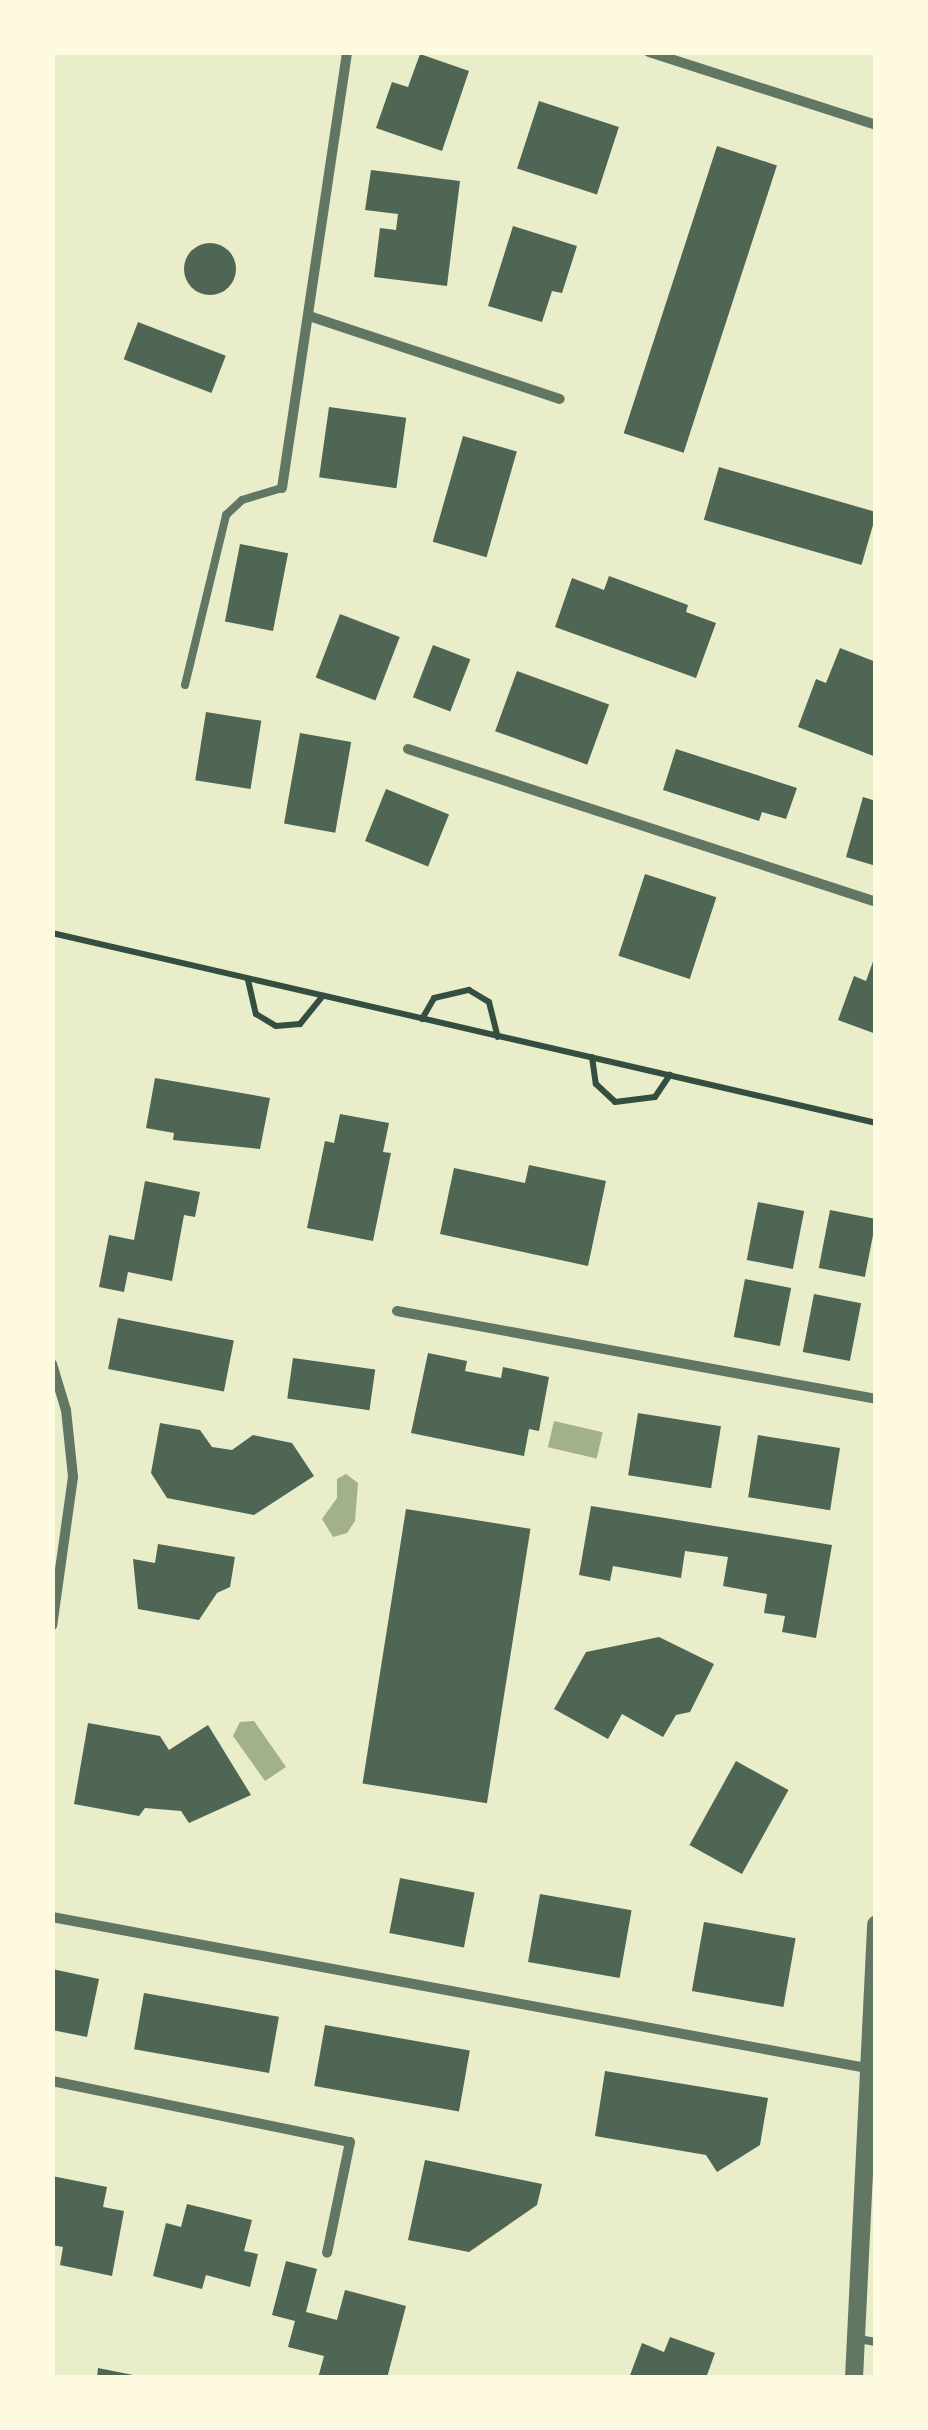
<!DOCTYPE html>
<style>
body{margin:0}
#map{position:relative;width:928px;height:2430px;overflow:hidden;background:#e9edc9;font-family:Commissioner,sans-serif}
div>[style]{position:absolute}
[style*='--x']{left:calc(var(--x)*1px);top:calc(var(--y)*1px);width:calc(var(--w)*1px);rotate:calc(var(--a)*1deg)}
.water>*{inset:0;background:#a3b18a;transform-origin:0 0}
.building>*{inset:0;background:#4f6655;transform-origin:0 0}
.round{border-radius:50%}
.path>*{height:6px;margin:-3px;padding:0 3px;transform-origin:3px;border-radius:3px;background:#344e41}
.service>*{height:8px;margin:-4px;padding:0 4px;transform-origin:4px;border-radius:4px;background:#617663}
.minor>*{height:10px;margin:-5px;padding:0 5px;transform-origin:5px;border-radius:5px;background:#617663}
.tertiary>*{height:18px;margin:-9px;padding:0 9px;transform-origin:9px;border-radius:9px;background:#617663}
span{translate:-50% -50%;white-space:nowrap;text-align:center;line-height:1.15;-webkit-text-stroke:8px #fefae0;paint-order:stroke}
.frame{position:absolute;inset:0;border:55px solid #fefae0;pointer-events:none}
</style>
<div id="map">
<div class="water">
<div style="left:554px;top:1421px;width:50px;height:27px;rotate:13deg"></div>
<div style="clip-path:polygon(346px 1474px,358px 1483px,355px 1521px,347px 1533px,333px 1537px,322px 1519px,337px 1498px,337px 1479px)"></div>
<div style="clip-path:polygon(254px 1721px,286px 1767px,265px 1781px,233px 1736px,240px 1722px)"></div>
</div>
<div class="building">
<div style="clip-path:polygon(420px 54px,469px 71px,442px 151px,376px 128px,392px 82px,408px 87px)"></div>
<div style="left:539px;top:101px;width:84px;height:71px;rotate:18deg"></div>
<div style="left:717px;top:146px;width:63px;height:302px;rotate:18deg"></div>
<div style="clip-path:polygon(371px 170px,460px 181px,447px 286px,374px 277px,380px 228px,396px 230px,398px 214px,365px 210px)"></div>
<div style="clip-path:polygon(513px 226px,577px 246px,562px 293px,552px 291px,542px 322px,488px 306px)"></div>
<div class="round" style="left:184px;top:243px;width:52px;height:52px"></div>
<div style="left:138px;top:322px;width:94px;height:40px;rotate:21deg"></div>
<div style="left:329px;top:407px;width:78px;height:71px;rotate:8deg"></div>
<div style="left:463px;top:436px;width:56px;height:110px;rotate:16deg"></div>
<div style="left:719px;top:467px;width:164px;height:55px;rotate:16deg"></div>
<div style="left:240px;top:544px;width:49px;height:79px;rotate:11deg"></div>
<div style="clip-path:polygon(609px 576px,688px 605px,686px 612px,716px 623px,696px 678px,555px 627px,572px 578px,604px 590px)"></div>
<div style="left:340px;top:614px;width:64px;height:68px;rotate:21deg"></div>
<div style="left:433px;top:645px;width:40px;height:56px;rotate:21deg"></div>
<div style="clip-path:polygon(840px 648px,876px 662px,876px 757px,798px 727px,816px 679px,826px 683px)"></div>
<div style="left:517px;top:671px;width:98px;height:64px;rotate:20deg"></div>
<div style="left:206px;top:712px;width:56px;height:69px;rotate:9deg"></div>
<div style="left:300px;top:733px;width:52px;height:92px;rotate:10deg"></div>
<div style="clip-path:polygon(676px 749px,797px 788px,786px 819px,762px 812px,759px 821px,663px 790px)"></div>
<div style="left:386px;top:789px;width:68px;height:56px;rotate:22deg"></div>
<div style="clip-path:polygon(863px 797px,876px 801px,876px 866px,846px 857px)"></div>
<div style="left:645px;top:874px;width:75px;height:86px;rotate:18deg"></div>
<div style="clip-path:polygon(875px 956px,876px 956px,876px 1034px,838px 1020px,854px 976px,866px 981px)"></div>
<div style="clip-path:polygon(155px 1078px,270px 1098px,260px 1149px,173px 1140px,174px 1133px,146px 1128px)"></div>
<div style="clip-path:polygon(340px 1114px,389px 1123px,383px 1152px,391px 1153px,373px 1241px,307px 1228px,325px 1141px,334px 1143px)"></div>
<div style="clip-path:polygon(529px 1165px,606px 1181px,588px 1266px,440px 1234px,454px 1168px,525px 1183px)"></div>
<div style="clip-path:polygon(145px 1181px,200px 1192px,195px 1217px,184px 1215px,172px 1281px,128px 1272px,124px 1292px,99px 1287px,109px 1235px,134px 1240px)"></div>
<div style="left:758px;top:1202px;width:47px;height:59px;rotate:11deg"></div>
<div style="left:830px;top:1210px;width:47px;height:59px;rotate:11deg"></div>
<div style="left:745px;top:1279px;width:47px;height:59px;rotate:11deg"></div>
<div style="left:814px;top:1294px;width:48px;height:59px;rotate:11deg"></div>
<div style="left:118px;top:1318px;width:118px;height:52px;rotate:11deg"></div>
<div style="clip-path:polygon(428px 1353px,467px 1361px,465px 1371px,501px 1378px,503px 1367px,549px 1377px,539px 1431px,529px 1429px,524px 1456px,411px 1433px)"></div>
<div style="left:293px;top:1358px;width:83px;height:41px;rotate:8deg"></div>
<div style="left:638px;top:1413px;width:84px;height:63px;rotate:9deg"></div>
<div style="clip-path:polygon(160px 1423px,200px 1430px,212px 1447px,232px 1450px,253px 1435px,292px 1443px,314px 1476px,254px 1515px,167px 1498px,151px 1473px)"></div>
<div style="left:758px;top:1435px;width:83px;height:63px;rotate:9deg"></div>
<div style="clip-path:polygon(591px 1506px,832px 1545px,816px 1638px,782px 1632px,785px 1616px,764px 1613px,767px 1594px,723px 1586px,728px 1557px,685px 1551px,681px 1578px,613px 1566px,610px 1581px,579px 1575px)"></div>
<div style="left:406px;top:1509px;width:126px;height:278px;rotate:9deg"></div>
<div style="clip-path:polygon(158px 1544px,235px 1557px,230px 1587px,217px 1593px,199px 1620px,138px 1609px,133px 1559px,155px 1563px)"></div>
<div style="clip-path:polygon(659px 1637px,714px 1664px,690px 1712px,676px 1715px,663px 1737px,622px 1714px,608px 1739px,554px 1709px,586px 1652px)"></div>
<div style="clip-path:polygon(88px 1723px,160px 1736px,169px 1750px,208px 1725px,251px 1795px,189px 1823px,181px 1811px,145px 1808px,139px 1816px,74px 1804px)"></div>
<div style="left:736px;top:1761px;width:60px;height:96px;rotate:29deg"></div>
<div style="left:400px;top:1878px;width:76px;height:56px;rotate:11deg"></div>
<div style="left:540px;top:1894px;width:93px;height:69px;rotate:10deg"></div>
<div style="left:704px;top:1922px;width:93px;height:70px;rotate:10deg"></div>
<div style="clip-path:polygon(52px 1969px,99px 1979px,87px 2037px,52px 2030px)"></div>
<div style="left:144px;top:1993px;width:137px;height:57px;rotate:10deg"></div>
<div style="left:325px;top:2025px;width:147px;height:62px;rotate:10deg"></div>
<div style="clip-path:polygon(605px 2071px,768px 2098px,760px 2145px,717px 2172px,706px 2155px,595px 2136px)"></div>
<div style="clip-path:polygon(425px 2160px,542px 2184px,537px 2205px,469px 2252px,408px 2240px)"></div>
<div style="clip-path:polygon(52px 2176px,107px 2187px,103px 2207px,124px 2211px,112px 2276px,60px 2265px,63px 2247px,52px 2245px)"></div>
<div style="clip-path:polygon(187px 2204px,252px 2220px,244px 2251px,258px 2254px,250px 2287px,206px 2275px,202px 2289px,153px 2276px,166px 2223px,181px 2227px)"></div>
<div style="clip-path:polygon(286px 2261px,317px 2269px,306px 2312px,337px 2320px,345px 2290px,406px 2306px,387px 2378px,318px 2378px,324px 2356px,288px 2347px,295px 2321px,272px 2315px)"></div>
<div style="clip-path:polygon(670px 2337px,715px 2353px,706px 2378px,629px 2378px,642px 2343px,664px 2352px)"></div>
<div style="clip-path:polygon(98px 2368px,138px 2376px,138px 2378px,97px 2378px)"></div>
</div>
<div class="path">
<div style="--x:52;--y:933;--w:846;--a:12.98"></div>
<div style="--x:248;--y:980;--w:35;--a:77"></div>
<div style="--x:256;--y:1014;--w:23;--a:31"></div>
<div style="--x:276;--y:1026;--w:24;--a:-5"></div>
<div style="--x:300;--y:1024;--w:35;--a:-51"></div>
<div style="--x:422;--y:1019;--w:24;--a:-60"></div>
<div style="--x:434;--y:998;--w:36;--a:-13"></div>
<div style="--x:469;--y:990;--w:23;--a:31"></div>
<div style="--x:489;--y:1002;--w:36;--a:76"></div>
<div style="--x:592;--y:1057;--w:27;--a:82"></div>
<div style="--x:596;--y:1084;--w:26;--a:43"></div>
<div style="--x:615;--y:1102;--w:40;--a:-7.1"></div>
<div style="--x:655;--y:1097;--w:27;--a:-56"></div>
</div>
<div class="service">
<div style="--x:185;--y:685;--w:175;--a:-76.4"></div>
<div style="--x:226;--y:515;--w:22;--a:-43"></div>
<div style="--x:242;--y:500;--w:42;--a:-16.7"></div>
<div style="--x:859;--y:2339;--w:17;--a:10"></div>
</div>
<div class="minor">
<div style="--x:649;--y:52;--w:238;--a:17.8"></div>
<div style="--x:309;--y:316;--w:264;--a:18.3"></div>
<div style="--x:282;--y:488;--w:441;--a:-81.5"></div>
<div style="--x:408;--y:749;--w:492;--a:18.1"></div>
<div style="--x:397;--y:1311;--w:487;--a:10.4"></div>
<div style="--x:52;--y:1364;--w:48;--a:73.1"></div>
<div style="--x:66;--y:1410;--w:67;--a:84"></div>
<div style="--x:73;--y:1477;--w:150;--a:98"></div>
<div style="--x:52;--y:1917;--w:829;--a:10.5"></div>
<div style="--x:52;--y:2081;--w:304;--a:11.6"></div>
<div style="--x:350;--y:2142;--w:113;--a:101.7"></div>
</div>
<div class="tertiary">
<div style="--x:854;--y:2378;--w:454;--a:-87.2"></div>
</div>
<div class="frame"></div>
</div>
